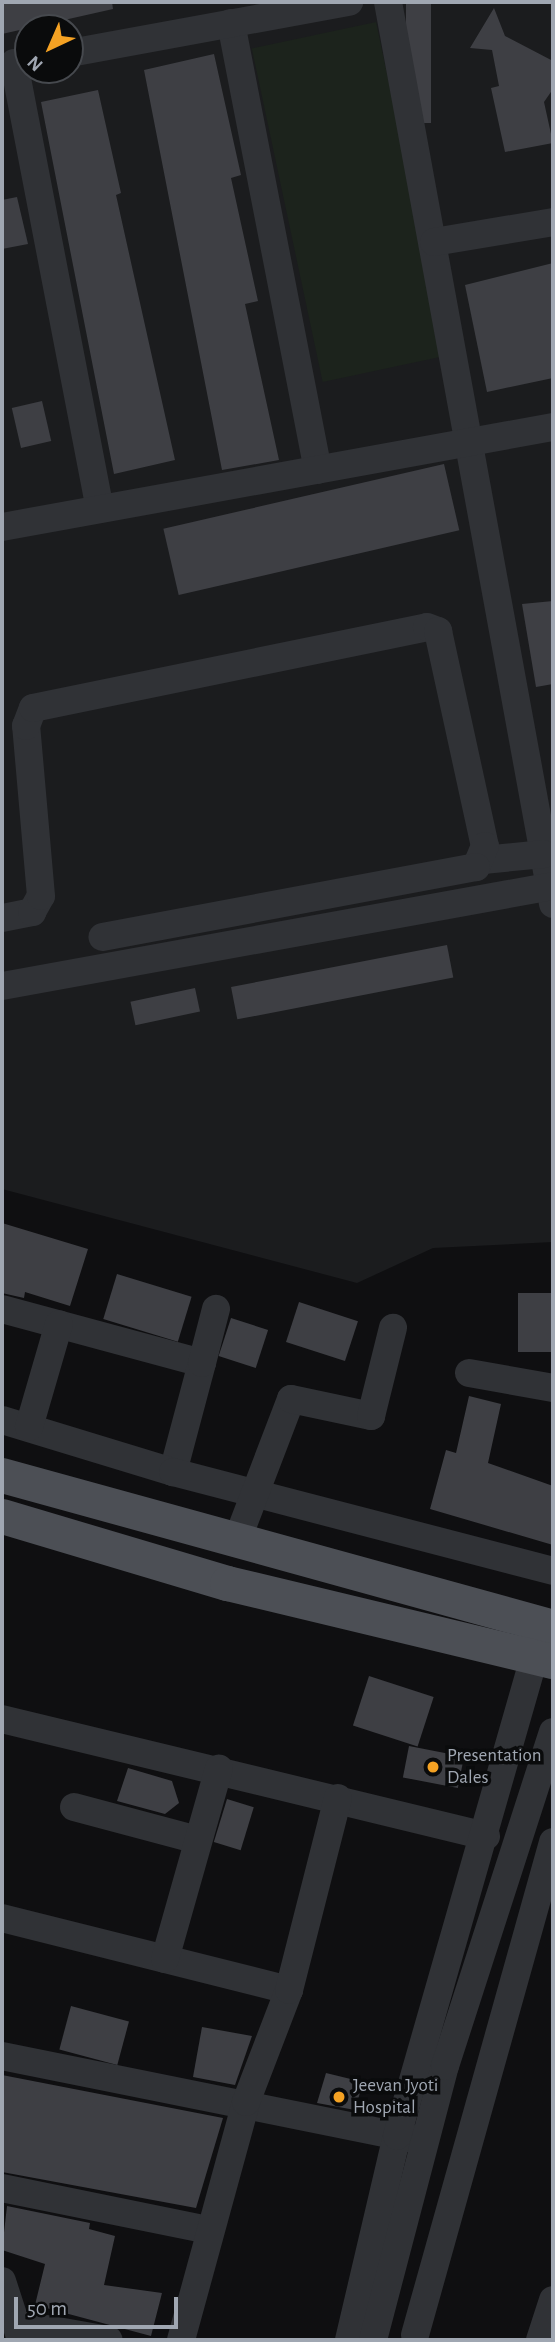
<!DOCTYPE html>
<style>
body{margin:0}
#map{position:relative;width:555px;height:2342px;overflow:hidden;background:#0f0f11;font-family:"Alegreya Sans",sans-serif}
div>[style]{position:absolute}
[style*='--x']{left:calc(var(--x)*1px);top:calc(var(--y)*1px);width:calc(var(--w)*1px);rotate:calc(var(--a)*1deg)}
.built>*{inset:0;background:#1b1c1e}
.green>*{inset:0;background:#1c231c;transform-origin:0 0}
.building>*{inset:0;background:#3e3f44;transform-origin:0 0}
.minor>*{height:28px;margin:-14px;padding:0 14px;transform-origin:14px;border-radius:14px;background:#303236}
.major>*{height:35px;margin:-17.5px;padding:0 17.5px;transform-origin:17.5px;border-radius:17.5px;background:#4c4f55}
.dots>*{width:19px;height:19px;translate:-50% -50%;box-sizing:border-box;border:4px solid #0a0b0c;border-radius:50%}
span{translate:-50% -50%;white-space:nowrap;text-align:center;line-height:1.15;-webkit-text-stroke:7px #0a0b0c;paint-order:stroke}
.poi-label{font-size:19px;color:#a0a7b2}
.left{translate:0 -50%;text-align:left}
.frame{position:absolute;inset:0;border:4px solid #a0a7b2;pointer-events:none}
.north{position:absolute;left:14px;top:14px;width:70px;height:70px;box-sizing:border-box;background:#0a0b0c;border:2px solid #46494e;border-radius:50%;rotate:224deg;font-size:19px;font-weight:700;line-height:28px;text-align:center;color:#a0a7b2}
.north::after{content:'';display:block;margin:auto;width:24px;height:32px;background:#f5a223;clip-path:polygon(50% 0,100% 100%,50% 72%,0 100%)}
.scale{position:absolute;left:14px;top:2297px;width:164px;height:32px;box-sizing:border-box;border:4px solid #a0a7b2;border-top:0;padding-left:9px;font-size:21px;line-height:24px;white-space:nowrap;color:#a0a7b2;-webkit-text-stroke:5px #0a0b0c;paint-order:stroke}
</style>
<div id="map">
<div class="built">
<div style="clip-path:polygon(evenodd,2px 2px,553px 2px,553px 1242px,433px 1248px,357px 1283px,2px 1189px,2px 2px,28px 28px,70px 28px,70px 70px,28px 70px,28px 28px)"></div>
</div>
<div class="green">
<div style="left:376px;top:22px;width:341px;height:127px;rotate:78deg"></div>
</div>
<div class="building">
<div style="clip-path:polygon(2px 2px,112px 2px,113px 9px,2px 34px)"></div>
<div style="left:406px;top:2px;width:25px;height:121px"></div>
<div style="clip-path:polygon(494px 8px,505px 36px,553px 61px,553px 89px,544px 102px,553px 143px,505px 152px,491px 88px,499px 86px,492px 50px,470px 48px)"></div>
<div style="clip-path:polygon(214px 54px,241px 175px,231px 178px,258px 301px,245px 304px,279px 460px,222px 470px,144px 70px)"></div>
<div style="clip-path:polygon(98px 90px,121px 193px,116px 195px,175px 460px,114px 474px,41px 102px)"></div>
<div style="clip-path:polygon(17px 197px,28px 244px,2px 249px,2px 200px)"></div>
<div style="clip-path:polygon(553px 263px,553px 378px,487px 392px,465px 285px)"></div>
<div style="left:42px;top:401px;width:41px;height:31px;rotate:77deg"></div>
<div style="left:444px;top:464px;width:68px;height:288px;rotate:77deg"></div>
<div style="clip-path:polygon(553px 601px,553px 684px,536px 687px,522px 604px)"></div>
<div style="left:447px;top:945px;width:33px;height:220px;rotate:79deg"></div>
<div style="left:195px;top:988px;width:24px;height:66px;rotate:78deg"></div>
<div style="clip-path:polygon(2px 1223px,88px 1249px,70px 1306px,25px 1292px,24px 1298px,2px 1293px)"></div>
<div style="left:117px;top:1274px;width:78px;height:47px;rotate:17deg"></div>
<div style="left:518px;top:1293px;width:35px;height:59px"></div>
<div style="left:299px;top:1302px;width:62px;height:42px;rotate:18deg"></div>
<div style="left:231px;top:1318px;width:39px;height:40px;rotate:18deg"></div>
<div style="clip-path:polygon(469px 1396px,501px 1404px,488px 1463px,553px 1486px,553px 1545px,430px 1509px,446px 1450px,456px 1453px)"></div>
<div style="left:369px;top:1676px;width:68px;height:52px;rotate:18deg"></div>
<div style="left:409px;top:1746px;width:56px;height:32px;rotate:11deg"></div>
<div style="clip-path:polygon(128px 1768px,172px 1781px,179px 1803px,165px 1814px,117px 1801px)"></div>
<div style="left:227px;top:1799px;width:28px;height:45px;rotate:17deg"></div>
<div style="left:71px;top:2006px;width:60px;height:45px;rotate:15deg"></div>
<div style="clip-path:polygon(202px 2027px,252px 2036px,235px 2085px,193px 2077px)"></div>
<div style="clip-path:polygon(326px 2073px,363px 2082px,355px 2110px,317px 2103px)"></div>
<div style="clip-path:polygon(2px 2075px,223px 2118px,196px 2208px,2px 2172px)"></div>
<div style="clip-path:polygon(7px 2206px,90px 2223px,89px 2229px,115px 2236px,104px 2285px,162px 2293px,151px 2336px,35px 2305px,45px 2264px,2px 2250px)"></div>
</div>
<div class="minor">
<div style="--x:388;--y:2;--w:917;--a:79.63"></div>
<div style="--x:231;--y:23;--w:455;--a:79"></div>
<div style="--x:70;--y:53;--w:284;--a:-10.4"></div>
<div style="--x:14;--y:63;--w:454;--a:79.1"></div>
<div style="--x:434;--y:242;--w:121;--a:-9.5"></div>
<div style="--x:2;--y:527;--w:560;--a:-10.29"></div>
<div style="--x:483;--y:860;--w:61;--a:-5.6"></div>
<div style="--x:2;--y:918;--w:31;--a:-11"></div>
<div style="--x:32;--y:912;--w:18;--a:-61"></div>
<div style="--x:41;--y:896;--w:171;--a:-95"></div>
<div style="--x:26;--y:726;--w:19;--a:-69"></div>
<div style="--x:33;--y:708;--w:402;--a:-11.6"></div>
<div style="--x:427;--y:627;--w:12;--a:20"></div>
<div style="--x:438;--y:631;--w:220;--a:77.7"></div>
<div style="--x:485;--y:846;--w:23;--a:113"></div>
<div style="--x:476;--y:867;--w:380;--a:169.4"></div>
<div style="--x:2;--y:986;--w:560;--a:-10.29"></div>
<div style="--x:2;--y:1309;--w:207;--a:15.1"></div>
<div style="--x:202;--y:1363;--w:113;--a:104.9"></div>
<div style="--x:202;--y:1363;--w:56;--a:-75.5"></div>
<div style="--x:469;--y:1373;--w:85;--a:10.1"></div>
<div style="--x:2;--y:1420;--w:179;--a:16.9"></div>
<div style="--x:173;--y:1472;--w:393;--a:14.6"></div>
<div style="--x:29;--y:1427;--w:107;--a:-73.8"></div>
<div style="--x:236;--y:1543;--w:154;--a:-69.1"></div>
<div style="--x:291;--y:1399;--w:82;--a:12"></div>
<div style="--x:371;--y:1416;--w:91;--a:-76"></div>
<div style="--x:2;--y:1719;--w:498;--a:13.6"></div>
<div style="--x:74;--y:1807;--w:128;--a:14.9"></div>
<div style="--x:2;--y:1918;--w:296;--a:14.1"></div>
<div style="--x:165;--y:1959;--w:198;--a:-74.2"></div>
<div style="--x:2;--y:2056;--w:420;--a:11.4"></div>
<div style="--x:2;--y:2188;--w:210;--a:11.5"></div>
<div style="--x:2;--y:2281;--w:62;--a:72.1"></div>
<div style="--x:18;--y:2324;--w:92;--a:10"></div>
<div style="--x:415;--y:2335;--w:512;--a:-74.36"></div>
<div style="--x:181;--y:2340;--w:247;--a:-74.7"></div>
<div style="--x:246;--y:2102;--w:120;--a:-69"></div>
<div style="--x:289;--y:1990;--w:198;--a:-75.7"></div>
<div style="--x:349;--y:2340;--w:210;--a:-76.8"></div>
<div style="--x:397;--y:2136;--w:519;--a:-74.01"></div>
<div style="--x:373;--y:2340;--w:283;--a:-75.3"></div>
<div style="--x:445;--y:2066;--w:351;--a:-72.1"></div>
<div style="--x:540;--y:2340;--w:42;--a:-72"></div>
</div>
<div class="major">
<div style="--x:2;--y:1475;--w:572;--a:15.42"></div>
<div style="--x:2;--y:1516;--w:235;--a:16.6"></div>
<div style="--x:227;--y:1583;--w:335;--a:13.5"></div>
</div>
<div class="dots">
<div style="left:433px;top:1767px;background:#f5a223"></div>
<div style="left:339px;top:2097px;background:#f5a223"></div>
</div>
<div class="poi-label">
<span class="left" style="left:447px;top:1767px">Presentation<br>Dales</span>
<span class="left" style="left:353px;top:2097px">Jeevan Jyoti<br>Hospital</span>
</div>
<div class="frame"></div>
<div class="north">N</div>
<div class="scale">50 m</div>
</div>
